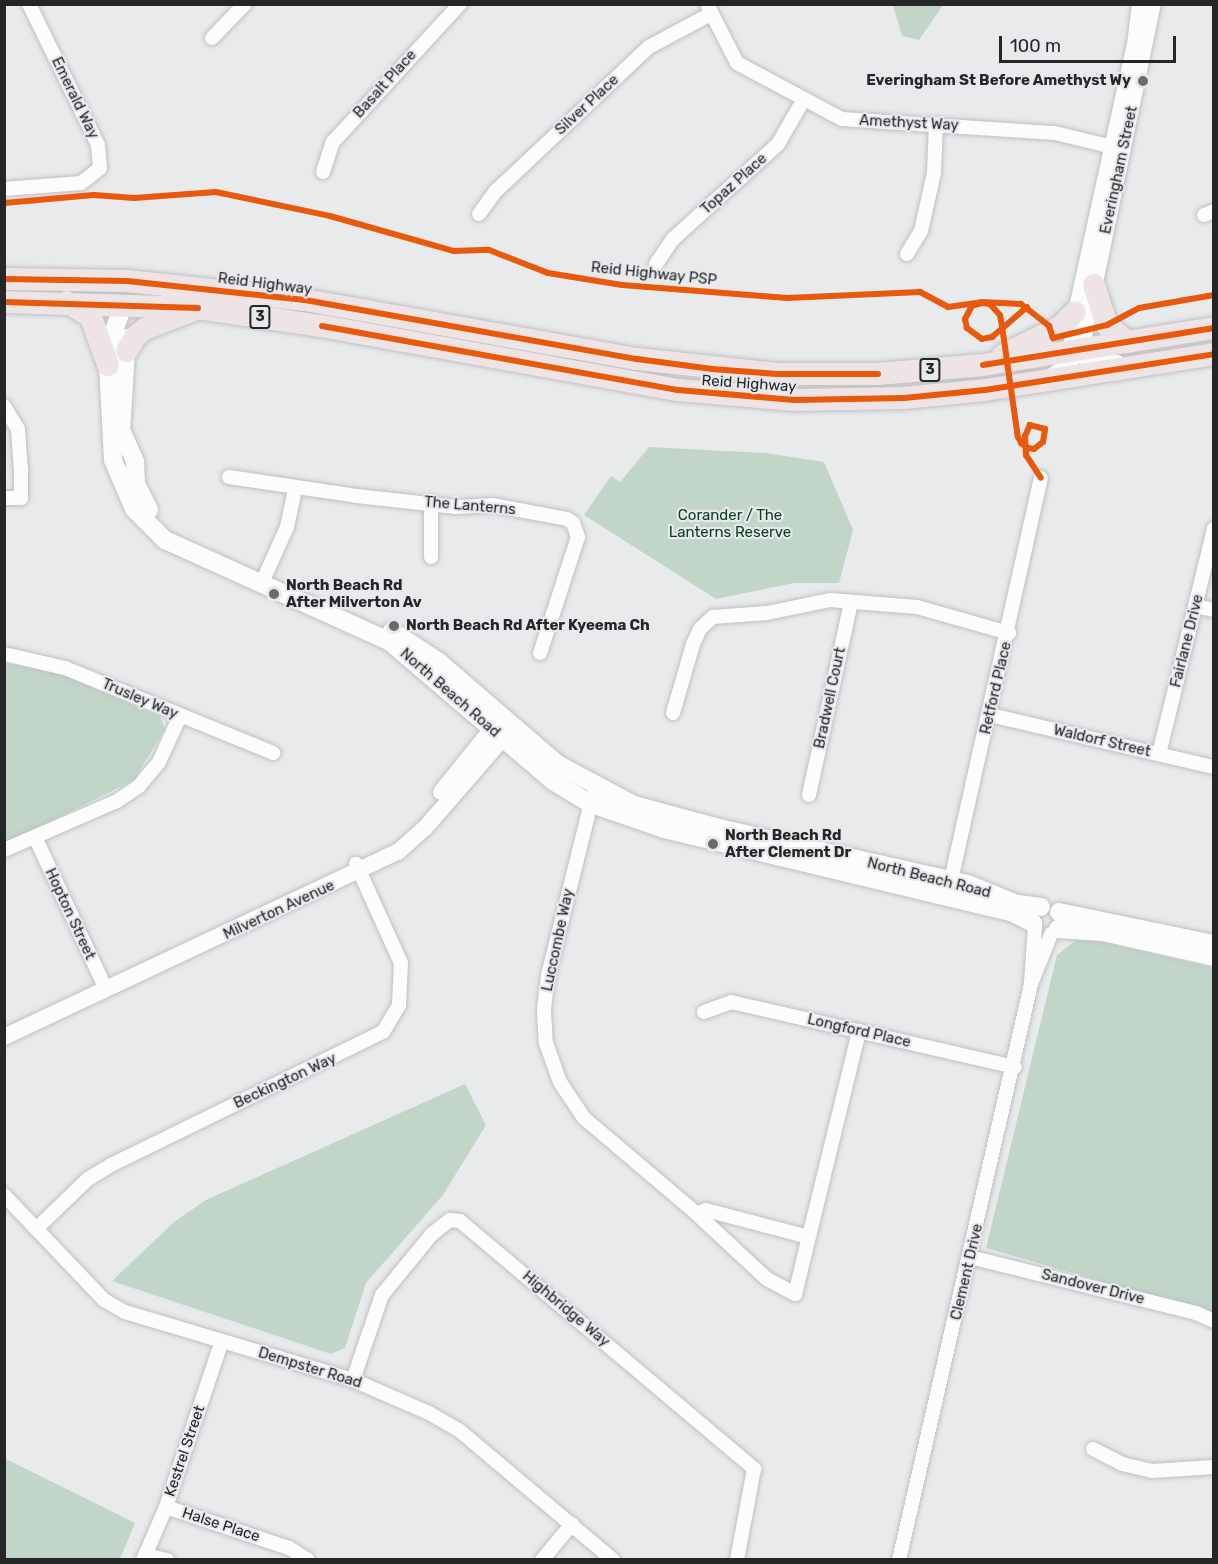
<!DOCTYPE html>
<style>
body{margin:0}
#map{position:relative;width:1218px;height:1564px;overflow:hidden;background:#e8eaec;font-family:Rubik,sans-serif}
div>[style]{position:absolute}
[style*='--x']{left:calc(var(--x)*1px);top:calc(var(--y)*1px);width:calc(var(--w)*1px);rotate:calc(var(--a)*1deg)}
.green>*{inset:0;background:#c2d5c9}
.roads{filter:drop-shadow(0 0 2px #bfc0c2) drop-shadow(0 0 2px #bfc0c2)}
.minor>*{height:14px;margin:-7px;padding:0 7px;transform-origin:7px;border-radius:7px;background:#fcfcfc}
.tertiary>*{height:16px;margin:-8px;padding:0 8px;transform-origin:8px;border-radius:8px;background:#fcfcfc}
.secondary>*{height:18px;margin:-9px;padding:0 9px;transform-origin:9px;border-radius:9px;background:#fcfcfc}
.trunk>*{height:22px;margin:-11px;padding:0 11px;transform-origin:11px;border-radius:11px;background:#eee4e6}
.cycleway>*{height:6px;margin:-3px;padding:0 3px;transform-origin:3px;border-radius:3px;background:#e8590c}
.dots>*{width:16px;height:16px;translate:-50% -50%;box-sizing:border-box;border:3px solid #e7e9ed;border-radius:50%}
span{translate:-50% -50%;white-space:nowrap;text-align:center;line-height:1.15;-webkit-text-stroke:4.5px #e7e9ed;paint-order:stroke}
.shield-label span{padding:2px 4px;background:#e7e9ed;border:2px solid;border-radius:4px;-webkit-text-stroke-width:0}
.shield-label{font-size:14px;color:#262628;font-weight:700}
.poi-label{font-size:15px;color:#262628;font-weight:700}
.right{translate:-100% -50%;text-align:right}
.left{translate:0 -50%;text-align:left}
.street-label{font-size:15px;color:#262628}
.park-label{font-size:15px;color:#0a4123}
.frame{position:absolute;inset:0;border:6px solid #262628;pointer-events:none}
.scale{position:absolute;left:999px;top:36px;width:177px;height:27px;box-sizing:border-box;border:3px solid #262628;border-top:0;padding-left:8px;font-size:18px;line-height:21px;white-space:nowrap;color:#262628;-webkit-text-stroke:4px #e7e9ed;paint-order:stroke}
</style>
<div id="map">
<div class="green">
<div style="clip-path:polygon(893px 5px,893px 4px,943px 5px,919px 40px,902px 36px)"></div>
<div style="clip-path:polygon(649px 447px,765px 453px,824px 462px,853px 530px,839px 583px,794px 583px,716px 599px,584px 515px,611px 476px,620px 482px)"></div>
<div style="clip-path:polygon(12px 664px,66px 676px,160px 717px,165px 729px,134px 780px,5px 844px,5px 665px)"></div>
<div style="clip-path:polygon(1093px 940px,1213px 968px,1213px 1313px,986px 1248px,1057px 955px,1075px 941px)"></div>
<div style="clip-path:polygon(465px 1084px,486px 1125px,443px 1195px,366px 1283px,345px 1348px,331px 1354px,112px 1281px,174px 1222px,206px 1200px)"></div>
<div style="clip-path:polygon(4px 1458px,135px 1523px,120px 1559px,5px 1559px)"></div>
</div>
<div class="roads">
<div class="minor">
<div style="--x:707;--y:4;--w:66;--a:63"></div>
<div style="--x:737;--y:63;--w:119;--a:28.1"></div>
<div style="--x:842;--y:119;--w:213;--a:3.8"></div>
<div style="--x:1055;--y:133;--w:68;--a:13.6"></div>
<div style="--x:212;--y:38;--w:47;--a:-45.9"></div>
<div style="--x:323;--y:172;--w:32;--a:-72"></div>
<div style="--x:333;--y:142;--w:188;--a:-47.4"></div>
<div style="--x:4;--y:189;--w:77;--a:-4.5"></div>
<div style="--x:81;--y:183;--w:24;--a:-38"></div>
<div style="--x:100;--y:168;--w:23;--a:-95"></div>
<div style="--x:98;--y:145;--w:157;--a:-116.1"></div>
<div style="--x:479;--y:214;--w:29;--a:-54"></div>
<div style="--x:496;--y:191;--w:210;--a:-43.3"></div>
<div style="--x:649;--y:47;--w:68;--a:-28.1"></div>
<div style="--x:1204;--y:215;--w:11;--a:-22"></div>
<div style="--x:907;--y:254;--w:27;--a:-59"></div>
<div style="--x:921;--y:231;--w:59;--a:-77.4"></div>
<div style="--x:934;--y:173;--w:49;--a:-87.7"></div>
<div style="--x:656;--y:264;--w:30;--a:-56"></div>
<div style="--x:673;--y:239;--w:142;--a:-42.1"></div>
<div style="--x:778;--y:144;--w:52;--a:-60"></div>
<div style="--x:4;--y:406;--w:27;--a:59"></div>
<div style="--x:18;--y:429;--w:39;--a:86"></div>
<div style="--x:21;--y:468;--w:30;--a:90"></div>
<div style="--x:21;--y:498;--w:17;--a:180"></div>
<div style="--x:229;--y:477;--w:129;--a:8.4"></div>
<div style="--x:357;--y:496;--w:100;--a:6.3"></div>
<div style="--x:456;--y:507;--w:36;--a:-3"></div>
<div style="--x:492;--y:505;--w:76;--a:10.6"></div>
<div style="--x:567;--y:519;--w:7;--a:34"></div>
<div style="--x:573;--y:523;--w:15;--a:70"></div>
<div style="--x:578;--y:537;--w:122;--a:108.1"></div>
<div style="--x:431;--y:502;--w:55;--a:90"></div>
<div style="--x:261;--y:585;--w:64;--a:-65.9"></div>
<div style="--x:287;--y:527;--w:39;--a:-78"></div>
<div style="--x:1195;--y:606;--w:19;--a:12"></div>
<div style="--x:4;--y:654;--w:63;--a:12.9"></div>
<div style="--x:65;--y:668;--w:225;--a:22.2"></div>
<div style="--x:673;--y:713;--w:72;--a:-73.8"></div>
<div style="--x:693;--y:644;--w:17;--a:-65"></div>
<div style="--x:700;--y:629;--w:18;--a:-43"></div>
<div style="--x:713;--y:617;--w:54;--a:-4.2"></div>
<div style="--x:767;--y:613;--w:64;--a:-11.7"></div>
<div style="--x:830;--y:600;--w:87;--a:4.6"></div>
<div style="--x:917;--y:607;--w:96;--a:15.8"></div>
<div style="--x:990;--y:715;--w:230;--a:13.1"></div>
<div style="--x:1159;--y:754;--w:232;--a:-76.3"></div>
<div style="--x:593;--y:795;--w:187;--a:104"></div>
<div style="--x:548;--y:976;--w:34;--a:97"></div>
<div style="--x:544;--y:1010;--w:33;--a:87"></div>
<div style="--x:546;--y:1043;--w:41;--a:70.3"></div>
<div style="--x:560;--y:1082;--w:43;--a:56.3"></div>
<div style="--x:584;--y:1118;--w:148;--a:40.3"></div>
<div style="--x:697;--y:1214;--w:10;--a:-24"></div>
<div style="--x:706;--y:1210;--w:106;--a:14.7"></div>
<div style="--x:809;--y:795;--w:198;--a:-77.7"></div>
<div style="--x:35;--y:837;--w:168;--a:65"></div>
<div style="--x:4;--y:850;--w:123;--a:-23.4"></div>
<div style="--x:117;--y:801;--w:27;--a:-34"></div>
<div style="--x:139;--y:786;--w:31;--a:-50"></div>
<div style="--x:159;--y:762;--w:51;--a:-65.5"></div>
<div style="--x:949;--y:889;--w:421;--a:-77.4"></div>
<div style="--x:1031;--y:982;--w:55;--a:-85.8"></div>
<div style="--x:704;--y:1012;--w:29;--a:-20"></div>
<div style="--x:731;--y:1002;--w:291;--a:12.9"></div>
<div style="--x:4;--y:1195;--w:145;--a:46.4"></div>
<div style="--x:104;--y:1300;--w:24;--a:30"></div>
<div style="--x:125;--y:1312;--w:238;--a:16.6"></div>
<div style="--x:353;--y:1380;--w:83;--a:23.5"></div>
<div style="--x:429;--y:1413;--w:36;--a:30"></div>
<div style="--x:460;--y:1431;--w:200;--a:40.1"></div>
<div style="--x:697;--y:1214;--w:96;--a:42.9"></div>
<div style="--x:767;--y:1279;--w:32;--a:28"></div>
<div style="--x:795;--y:1294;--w:271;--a:-76.3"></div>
<div style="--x:36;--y:1229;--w:72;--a:-43.9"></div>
<div style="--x:88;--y:1179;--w:27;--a:-31"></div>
<div style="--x:111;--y:1165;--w:303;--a:-26.1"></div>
<div style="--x:383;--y:1032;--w:31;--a:-59"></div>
<div style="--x:399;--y:1005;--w:42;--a:-87.3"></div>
<div style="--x:401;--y:963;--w:109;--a:-114.4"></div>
<div style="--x:970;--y:1257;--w:233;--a:13.9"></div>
<div style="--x:1196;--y:1313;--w:20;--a:24"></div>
<div style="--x:353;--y:1380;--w:90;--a:-71.2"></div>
<div style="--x:382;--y:1295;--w:79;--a:-50.7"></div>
<div style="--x:432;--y:1234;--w:23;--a:-38"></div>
<div style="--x:450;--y:1220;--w:10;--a:6"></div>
<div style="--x:460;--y:1221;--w:385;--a:40.1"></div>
<div style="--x:754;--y:1469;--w:93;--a:100.6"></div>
<div style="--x:1093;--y:1449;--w:33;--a:27"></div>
<div style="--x:1122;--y:1464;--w:31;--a:13"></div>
<div style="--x:1152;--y:1471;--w:62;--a:-3.7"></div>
<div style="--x:166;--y:1507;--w:130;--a:18.4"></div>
<div style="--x:289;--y:1548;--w:22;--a:32"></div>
<div style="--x:145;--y:1555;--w:23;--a:13"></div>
<div style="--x:143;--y:1560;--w:58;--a:-66.5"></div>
<div style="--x:166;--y:1507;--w:175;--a:-71.4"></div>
<div style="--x:542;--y:1560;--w:47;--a:-50.2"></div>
<div style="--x:899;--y:1560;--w:591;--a:-77.09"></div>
<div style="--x:1031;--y:984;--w:54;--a:-68.2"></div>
</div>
<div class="tertiary">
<div style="--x:1117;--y:363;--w:31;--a:-171"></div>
<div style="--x:1086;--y:358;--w:13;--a:-138"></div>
<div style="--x:1076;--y:349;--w:15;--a:-110"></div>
<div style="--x:1071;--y:335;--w:297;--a:-77.6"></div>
<div style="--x:1135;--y:45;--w:41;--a:-83"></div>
<div style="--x:1049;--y:378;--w:25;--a:-34"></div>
<div style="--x:1070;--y:364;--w:31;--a:-63"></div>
<div style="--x:1084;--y:336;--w:339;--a:-78.3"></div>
<div style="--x:441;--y:792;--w:94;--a:-51.1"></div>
<div style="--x:4;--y:1037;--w:435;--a:-25.2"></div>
<div style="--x:398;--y:852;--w:36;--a:-42"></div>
<div style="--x:425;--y:828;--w:133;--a:-49"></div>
</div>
<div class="secondary">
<div style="--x:124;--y:304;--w:31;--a:111"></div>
<div style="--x:113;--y:333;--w:32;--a:99"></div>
<div style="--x:108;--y:365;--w:95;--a:87"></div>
<div style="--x:113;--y:460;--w:53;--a:66.8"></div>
<div style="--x:134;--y:509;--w:44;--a:45"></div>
<div style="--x:165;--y:540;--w:246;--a:24.3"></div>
<div style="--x:389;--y:641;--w:216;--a:40.5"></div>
<div style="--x:553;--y:781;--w:42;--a:31.4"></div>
<div style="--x:589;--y:803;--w:79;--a:19.1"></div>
<div style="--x:664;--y:829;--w:357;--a:13.5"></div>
<div style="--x:1011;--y:912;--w:25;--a:27"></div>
<div style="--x:127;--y:338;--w:92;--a:93.7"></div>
<div style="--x:121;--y:430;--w:35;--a:66"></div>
<div style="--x:135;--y:462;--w:22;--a:87"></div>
<div style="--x:136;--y:484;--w:29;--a:63"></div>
<div style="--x:392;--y:631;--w:56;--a:33.4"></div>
<div style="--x:439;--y:662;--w:156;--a:40.8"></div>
<div style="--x:557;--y:764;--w:87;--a:28"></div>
<div style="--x:634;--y:805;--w:88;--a:15.1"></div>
<div style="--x:719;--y:828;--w:255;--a:12.7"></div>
<div style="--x:968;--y:884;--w:53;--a:22.2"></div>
<div style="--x:1017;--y:904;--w:24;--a:7"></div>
<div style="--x:1059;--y:912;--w:158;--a:11.7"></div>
<div style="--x:1058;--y:929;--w:45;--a:3.8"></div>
<div style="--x:1103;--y:932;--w:114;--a:12.7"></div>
</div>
<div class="trunk">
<div style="--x:4;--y:279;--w:123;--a:0.9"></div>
<div style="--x:127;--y:281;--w:179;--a:6.1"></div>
<div style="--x:305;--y:300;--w:337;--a:10.1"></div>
<div style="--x:637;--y:359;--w:141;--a:6.1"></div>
<div style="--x:777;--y:374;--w:101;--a:0"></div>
<div style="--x:878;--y:374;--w:105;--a:-4.9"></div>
<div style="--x:983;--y:365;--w:234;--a:-9.1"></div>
<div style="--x:1094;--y:285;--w:42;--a:72"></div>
<div style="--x:1107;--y:325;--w:26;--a:40"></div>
<div style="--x:4;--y:302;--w:194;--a:1.8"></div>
<div style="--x:198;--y:308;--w:125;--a:8.3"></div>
<div style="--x:322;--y:326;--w:362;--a:10.2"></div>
<div style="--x:678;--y:390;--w:117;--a:4.9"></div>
<div style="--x:795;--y:400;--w:109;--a:-1.1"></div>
<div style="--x:904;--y:398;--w:81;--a:-5.6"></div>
<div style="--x:985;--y:390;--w:232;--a:-8.9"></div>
<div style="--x:67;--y:302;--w:28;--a:32"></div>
<div style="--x:91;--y:317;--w:51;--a:70.5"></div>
<div style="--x:127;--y:351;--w:16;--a:-60"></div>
<div style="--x:135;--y:337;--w:13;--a:-39"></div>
<div style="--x:145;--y:329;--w:53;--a:-21.2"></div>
<div style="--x:1003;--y:355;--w:64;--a:-26.2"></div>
<div style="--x:1060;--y:327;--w:21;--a:-45"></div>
</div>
</div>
<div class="cycleway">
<div style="--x:4;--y:203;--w:90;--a:-5.1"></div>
<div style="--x:94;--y:195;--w:40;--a:4.3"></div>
<div style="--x:134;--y:198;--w:82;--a:-4.2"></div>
<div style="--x:216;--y:192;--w:116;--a:11.9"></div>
<div style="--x:330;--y:216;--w:129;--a:15.8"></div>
<div style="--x:454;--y:251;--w:35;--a:-2"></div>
<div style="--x:489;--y:250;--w:63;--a:21.3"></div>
<div style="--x:548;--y:273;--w:75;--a:9.2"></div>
<div style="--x:622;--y:285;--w:166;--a:4.5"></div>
<div style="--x:787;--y:298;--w:133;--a:-2.6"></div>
<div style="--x:920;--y:292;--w:32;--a:28"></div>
<div style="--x:948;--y:307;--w:34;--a:-8"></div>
<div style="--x:982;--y:302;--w:39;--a:3"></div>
<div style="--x:1021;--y:304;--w:36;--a:38"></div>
<div style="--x:1049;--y:326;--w:13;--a:72"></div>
<div style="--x:1053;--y:338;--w:56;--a:-13.5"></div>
<div style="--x:1107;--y:325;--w:36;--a:-28"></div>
<div style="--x:1139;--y:308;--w:76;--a:-9.8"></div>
<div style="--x:4;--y:279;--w:123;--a:0.9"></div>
<div style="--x:127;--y:281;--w:179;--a:6.1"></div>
<div style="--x:305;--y:300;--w:337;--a:10.1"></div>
<div style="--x:637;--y:359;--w:76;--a:7.6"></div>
<div style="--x:712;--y:369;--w:65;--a:4.4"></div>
<div style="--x:777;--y:374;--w:101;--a:0"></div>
<div style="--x:4;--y:302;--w:194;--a:1.8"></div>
<div style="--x:1027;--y:307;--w:46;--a:139.4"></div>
<div style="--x:992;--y:337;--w:10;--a:169"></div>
<div style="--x:982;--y:339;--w:19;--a:-144"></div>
<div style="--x:967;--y:328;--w:9;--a:-103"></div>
<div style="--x:965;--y:319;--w:15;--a:-62"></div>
<div style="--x:972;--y:306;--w:10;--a:-17"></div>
<div style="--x:982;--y:303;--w:8;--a:7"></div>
<div style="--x:990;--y:304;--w:15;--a:48"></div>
<div style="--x:1000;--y:315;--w:11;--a:80"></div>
<div style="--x:1002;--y:326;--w:85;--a:81.9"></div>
<div style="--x:1014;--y:410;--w:27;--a:82"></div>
<div style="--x:1018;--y:437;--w:7;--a:63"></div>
<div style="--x:1021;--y:443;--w:9;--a:36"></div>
<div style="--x:1028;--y:448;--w:6;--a:9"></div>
<div style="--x:1034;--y:449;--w:11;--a:-38"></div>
<div style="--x:1043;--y:442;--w:13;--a:-81"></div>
<div style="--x:1045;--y:429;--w:16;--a:-165"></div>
<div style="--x:1030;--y:425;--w:12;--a:114"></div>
<div style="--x:1025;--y:436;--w:19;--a:87"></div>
<div style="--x:1026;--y:455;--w:27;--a:57"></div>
<div style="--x:322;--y:326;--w:362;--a:10.2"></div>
<div style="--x:678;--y:390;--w:117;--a:4.9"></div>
<div style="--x:795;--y:400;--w:109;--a:-1.1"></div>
<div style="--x:904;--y:398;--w:81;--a:-5.6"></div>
<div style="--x:985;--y:390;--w:232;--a:-8.9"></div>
<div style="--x:983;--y:365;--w:234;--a:-9.1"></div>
</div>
<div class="dots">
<div style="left:1143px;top:81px;background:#6a6b6d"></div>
<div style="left:274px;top:594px;background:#6a6b6d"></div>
<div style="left:394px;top:626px;background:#6a6b6d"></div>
<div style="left:713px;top:844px;background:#6a6b6d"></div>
</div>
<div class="shield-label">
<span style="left:260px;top:317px">3</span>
<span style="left:930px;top:370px">3</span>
</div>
<div class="poi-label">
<span class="right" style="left:1131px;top:81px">Everingham St Before Amethyst Wy</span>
<span class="left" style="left:286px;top:594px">North Beach Rd<br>After Milverton Av</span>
<span class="left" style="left:406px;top:626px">North Beach Rd After Kyeema Ch</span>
<span class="left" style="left:725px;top:844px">North Beach Rd<br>After Clement Dr</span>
</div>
<div class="street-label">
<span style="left:385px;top:84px;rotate:-48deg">Basalt Place</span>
<span style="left:75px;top:98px;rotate:64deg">Emerald Way</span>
<span style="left:587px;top:105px;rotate:-43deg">Silver Place</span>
<span style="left:909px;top:123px;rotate:3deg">Amethyst Way</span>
<span style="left:1119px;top:170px;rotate:-78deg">Everingham Street</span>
<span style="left:734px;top:184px;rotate:-42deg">Topaz Place</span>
<span style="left:654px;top:274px;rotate:6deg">Reid Highway PSP</span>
<span style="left:265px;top:284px;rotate:7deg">Reid Highway</span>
<span style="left:749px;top:384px;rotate:4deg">Reid Highway</span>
<span style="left:470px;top:506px;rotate:5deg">The Lanterns</span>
<span style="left:1187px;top:641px;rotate:-76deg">Fairlane Drive</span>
<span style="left:996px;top:688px;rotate:-77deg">Retford Place</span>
<span style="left:450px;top:693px;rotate:41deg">North Beach Road</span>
<span style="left:830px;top:698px;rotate:-78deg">Bradwell Court</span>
<span style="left:140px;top:699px;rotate:23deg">Trusley Way</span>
<span style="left:1102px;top:741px;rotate:13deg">Waldorf Street</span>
<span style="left:929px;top:878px;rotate:14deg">North Beach Road</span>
<span style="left:279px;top:910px;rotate:-25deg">Milverton Avenue</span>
<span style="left:70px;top:914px;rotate:65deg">Hopton Street</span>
<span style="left:558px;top:940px;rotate:-78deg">Luccombe Way</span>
<span style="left:859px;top:1031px;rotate:13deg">Longford Place</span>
<span style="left:285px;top:1081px;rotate:-25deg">Beckington Way</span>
<span style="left:967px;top:1272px;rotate:-77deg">Clement Drive</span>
<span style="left:1093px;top:1287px;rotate:14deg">Sandover Drive</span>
<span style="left:566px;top:1309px;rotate:40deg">Highbridge Way</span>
<span style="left:310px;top:1368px;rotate:17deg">Dempster Road</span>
<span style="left:185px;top:1451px;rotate:-71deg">Kestrel Street</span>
<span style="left:221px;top:1525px;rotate:18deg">Halse Place</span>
</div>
<div class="park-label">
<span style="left:730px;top:524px">Corander / The<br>Lanterns Reserve</span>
</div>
<div class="frame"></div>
<div class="scale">100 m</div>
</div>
